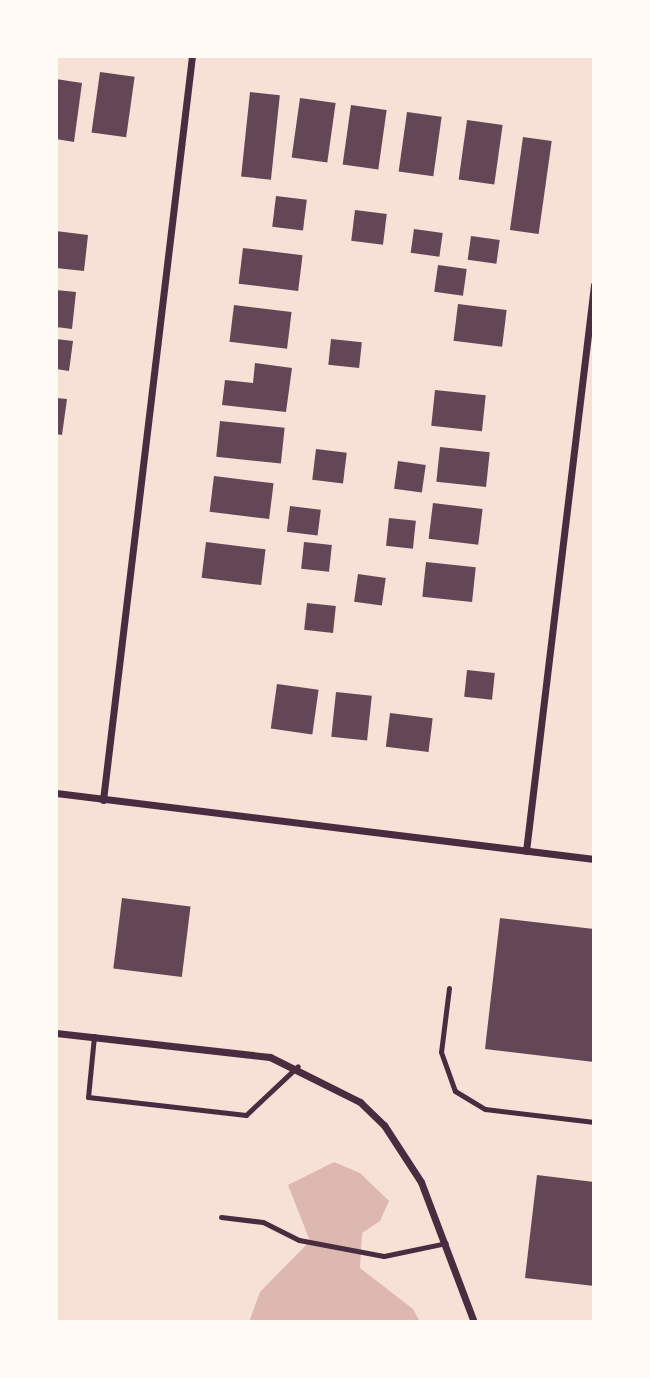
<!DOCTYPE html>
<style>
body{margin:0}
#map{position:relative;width:650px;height:1378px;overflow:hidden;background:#f7e1d7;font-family:Merriweather,serif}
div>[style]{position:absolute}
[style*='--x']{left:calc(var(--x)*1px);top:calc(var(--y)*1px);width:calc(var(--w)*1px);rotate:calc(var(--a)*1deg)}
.water>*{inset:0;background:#dcb8b0}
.building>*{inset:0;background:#644757;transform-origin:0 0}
.service>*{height:5px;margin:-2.5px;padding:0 2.5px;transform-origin:2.5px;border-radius:2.5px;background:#4a2c40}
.minor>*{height:7px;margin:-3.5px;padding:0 3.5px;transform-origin:3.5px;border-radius:3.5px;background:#4a2c40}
span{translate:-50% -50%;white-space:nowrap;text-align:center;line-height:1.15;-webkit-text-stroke:7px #fffaf5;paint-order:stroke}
.frame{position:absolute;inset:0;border:58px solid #fffaf5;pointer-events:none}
</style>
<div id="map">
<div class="water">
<div style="clip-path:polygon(334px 1162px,360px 1173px,389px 1201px,380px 1221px,362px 1233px,360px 1268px,413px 1309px,420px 1322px,249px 1322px,260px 1292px,310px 1241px,288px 1185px)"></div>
</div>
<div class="building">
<div style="left:100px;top:72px;width:35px;height:61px;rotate:8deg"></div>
<div style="clip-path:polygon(56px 79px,82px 83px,74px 142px,56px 139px)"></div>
<div style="left:250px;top:92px;width:30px;height:85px;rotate:6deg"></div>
<div style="left:300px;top:98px;width:36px;height:60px;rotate:8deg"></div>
<div style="left:351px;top:105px;width:36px;height:60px;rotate:8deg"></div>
<div style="left:407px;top:112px;width:35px;height:60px;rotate:8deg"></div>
<div style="left:467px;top:120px;width:36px;height:60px;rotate:8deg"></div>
<div style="left:523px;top:137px;width:29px;height:94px;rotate:8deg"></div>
<div style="left:276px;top:196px;width:31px;height:31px;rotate:7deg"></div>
<div style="left:355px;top:210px;width:32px;height:31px;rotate:7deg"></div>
<div style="left:414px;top:229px;width:29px;height:24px;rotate:8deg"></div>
<div style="clip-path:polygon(56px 231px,88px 235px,84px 271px,56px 268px)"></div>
<div style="left:471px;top:236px;width:29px;height:24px;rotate:8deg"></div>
<div style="left:243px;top:248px;width:60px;height:36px;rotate:7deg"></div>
<div style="left:438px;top:265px;width:29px;height:27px;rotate:8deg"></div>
<div style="clip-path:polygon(56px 290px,76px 292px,72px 329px,56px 327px)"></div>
<div style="left:458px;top:304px;width:49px;height:37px;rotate:7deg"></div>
<div style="left:234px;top:305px;width:58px;height:37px;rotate:7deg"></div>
<div style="clip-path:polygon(56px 339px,73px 341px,69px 371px,56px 369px)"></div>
<div style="left:331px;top:339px;width:31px;height:26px;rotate:6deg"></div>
<div style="clip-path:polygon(255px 363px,292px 368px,286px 412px,222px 405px,225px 380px,253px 383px)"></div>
<div style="left:435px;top:390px;width:51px;height:36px;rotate:6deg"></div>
<div style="clip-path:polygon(56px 398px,67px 399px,62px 435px,56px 434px)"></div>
<div style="left:220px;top:421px;width:65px;height:36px;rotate:6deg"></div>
<div style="left:440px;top:447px;width:50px;height:35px;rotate:6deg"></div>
<div style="left:316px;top:449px;width:31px;height:31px;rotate:7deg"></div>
<div style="left:398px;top:461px;width:28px;height:28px;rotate:8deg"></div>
<div style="left:214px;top:476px;width:60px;height:36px;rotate:7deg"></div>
<div style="left:433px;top:503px;width:50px;height:36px;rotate:7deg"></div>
<div style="left:290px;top:506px;width:31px;height:26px;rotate:7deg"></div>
<div style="left:389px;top:518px;width:27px;height:28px;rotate:6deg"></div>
<div style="left:206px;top:542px;width:60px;height:36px;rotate:7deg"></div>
<div style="left:304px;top:542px;width:28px;height:27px;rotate:6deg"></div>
<div style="left:426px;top:562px;width:50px;height:35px;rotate:6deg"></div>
<div style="left:358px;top:574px;width:28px;height:28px;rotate:8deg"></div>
<div style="left:307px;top:603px;width:29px;height:27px;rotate:6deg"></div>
<div style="left:467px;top:670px;width:28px;height:27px;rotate:6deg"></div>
<div style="left:277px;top:684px;width:42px;height:45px;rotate:8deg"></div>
<div style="left:336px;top:692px;width:36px;height:45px;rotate:6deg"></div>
<div style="left:390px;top:713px;width:43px;height:34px;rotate:7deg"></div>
<div style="left:122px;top:898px;width:69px;height:71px;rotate:7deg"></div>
<div style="clip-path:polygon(500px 918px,594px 929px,594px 1062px,485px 1049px)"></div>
<div style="clip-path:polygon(537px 1175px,594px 1182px,594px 1286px,525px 1278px)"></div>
</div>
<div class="service">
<div style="--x:449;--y:988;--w:64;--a:97.1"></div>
<div style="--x:441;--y:1052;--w:41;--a:70.3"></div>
<div style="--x:455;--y:1091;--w:35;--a:31"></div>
<div style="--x:485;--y:1109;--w:110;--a:6.8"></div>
<div style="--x:94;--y:1036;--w:61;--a:95.6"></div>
<div style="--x:88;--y:1097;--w:159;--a:6.5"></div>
<div style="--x:246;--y:1115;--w:71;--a:-43.3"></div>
<div style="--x:221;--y:1217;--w:42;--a:6.8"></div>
<div style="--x:263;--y:1222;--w:40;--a:26.6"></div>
<div style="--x:299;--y:1240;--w:86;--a:10.7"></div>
<div style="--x:384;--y:1256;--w:63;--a:-11.8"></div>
</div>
<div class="minor">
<div style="--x:56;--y:793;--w:542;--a:6.99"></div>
<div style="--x:103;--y:800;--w:749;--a:-83.18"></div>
<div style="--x:526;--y:851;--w:570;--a:-83.15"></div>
<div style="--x:56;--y:1033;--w:215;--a:6.4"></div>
<div style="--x:270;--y:1057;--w:101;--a:26.6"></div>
<div style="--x:360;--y:1102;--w:33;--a:44"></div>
<div style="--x:384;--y:1125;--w:68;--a:57"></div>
<div style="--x:421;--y:1182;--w:150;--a:69.3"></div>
</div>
<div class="frame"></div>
</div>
